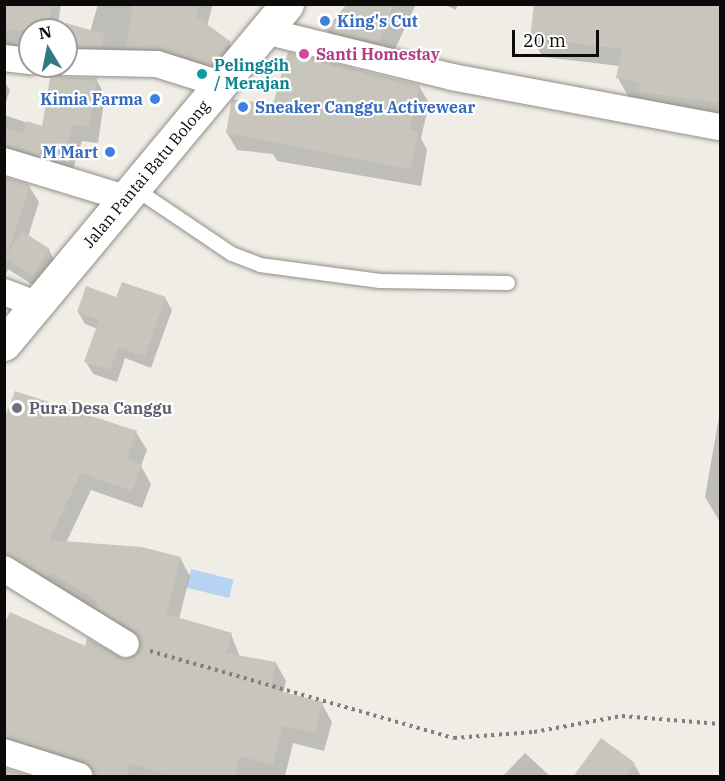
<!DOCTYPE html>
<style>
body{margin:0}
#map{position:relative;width:725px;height:781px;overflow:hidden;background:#efede5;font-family:"IBM Plex Serif",serif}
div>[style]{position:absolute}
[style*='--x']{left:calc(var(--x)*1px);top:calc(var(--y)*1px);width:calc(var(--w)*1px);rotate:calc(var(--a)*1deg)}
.water>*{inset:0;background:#b7d3f3;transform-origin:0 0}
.shadow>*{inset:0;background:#0003}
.building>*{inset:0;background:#c8c5bd;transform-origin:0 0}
.path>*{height:4px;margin-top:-2px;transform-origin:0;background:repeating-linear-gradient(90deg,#817f7a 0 3px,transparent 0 7.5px)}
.roads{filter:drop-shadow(0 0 2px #918f87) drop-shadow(0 0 2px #918f87)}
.lane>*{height:14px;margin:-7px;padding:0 7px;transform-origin:7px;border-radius:7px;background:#fff}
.street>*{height:26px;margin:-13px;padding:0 13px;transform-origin:13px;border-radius:13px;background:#fff}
.secondary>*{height:33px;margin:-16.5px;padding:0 16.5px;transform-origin:16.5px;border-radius:16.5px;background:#fff}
.dots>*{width:16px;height:16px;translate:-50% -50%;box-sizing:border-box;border:3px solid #fff;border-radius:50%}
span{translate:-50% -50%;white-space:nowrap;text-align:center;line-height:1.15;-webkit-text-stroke:4.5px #fff;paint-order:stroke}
.shop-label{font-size:16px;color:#366cbe;font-weight:700}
.left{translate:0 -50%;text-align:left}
.right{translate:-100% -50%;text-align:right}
.hotel-label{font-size:16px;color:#b23c85;font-weight:700}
.culture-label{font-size:16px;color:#0d838f;font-weight:700}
.street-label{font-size:16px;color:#0c0b09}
.worship-label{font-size:16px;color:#5b616d;font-weight:700}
.frame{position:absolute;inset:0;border:6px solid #0c0b09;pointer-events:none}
.north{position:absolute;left:18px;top:18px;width:60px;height:60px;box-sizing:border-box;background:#fff;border:2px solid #9e9d9d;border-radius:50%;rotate:350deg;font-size:16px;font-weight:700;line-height:24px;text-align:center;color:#0c0b09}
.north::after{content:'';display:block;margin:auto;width:21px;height:27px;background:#327a83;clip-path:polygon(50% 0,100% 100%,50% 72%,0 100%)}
.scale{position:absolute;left:512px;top:30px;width:87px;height:27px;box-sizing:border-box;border:3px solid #0c0b09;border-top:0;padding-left:8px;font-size:18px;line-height:21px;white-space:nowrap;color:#0c0b09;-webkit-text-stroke:4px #fff;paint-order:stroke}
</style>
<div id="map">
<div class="water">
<div style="left:191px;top:569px;width:44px;height:19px;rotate:14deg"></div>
</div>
<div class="shadow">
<div style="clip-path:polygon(4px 4px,61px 4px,58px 23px,90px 32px,98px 4px,213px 4px,207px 26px,229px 43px,239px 60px,221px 81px,66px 66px,66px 30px,30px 30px,30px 60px,4px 64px)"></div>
<div style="clip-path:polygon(349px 4px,416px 4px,389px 62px,338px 50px,327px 30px)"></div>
<div style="clip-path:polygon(443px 4px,458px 4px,456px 10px)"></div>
<div style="clip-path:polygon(535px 4px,720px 4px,720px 121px,629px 98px,618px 78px,620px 66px,543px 57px,531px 38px)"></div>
<div style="clip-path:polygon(53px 68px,64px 78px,96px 79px,105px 95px,98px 143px,82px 141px,70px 178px,4px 169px,4px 115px,43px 128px)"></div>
<div style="clip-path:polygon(4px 81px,10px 90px,4px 108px)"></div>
<div style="clip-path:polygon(419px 86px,429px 103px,421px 138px,427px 150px,421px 186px,277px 161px,273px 154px,237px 150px,227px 133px,274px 105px)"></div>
<div style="clip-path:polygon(4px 177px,29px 186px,39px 202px,28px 237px,49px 250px,58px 267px,42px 291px,8px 269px,4px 280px)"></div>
<div style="clip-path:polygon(165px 298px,172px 310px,151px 368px,125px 358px,117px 382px,93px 374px,86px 362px,98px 329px,85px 324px,78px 312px,117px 299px)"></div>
<div style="clip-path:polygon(719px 417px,720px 417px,720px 522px,705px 497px)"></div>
<div style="clip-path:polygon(4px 423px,136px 432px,147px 450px,141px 466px,151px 484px,142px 508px,91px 490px,66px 543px,180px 558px,190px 576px,179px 619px,231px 634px,240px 657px,276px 663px,286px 681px,283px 694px,322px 704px,332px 722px,324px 751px,293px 743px,285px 776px,85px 776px,4px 761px,4px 628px,118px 659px,140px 653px,138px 644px,4px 570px)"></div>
<div style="clip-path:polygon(525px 753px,550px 776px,503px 776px)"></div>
<div style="clip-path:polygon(634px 764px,641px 776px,585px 776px)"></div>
</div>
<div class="building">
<div style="left:4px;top:4px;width:46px;height:26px"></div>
<div style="clip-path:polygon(133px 4px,199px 4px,196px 16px,231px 42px,211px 66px,161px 50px,126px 48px)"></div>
<div style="clip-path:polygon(347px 4px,394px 4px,378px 43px,325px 30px)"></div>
<div style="clip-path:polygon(534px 4px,720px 6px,720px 103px,638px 92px,640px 83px,616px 78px,622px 49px,530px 38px)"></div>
<div style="clip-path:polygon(66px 23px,104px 34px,102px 48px,66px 47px)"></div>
<div style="clip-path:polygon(288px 52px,420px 85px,410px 130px,418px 131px,411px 170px,226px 133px,232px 99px,273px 104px)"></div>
<div style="clip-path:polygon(66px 77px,97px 78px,89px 127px,73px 125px,61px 163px,4px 146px,4px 127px,23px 133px,27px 121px,42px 126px,50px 78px)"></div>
<div style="clip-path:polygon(4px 177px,30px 185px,9px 249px,4px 248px)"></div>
<div style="left:22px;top:231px;width:33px;height:32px;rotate:33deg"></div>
<div style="clip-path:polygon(122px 282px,166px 297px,145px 356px,119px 347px,110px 370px,84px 362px,99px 320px,77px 312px,86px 286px,116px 297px)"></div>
<div style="clip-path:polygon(15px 391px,137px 431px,127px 459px,142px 465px,132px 491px,81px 473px,49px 540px,142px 547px,181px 557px,166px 614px,232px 633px,226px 653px,276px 662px,271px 689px,323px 702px,315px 733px,283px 726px,273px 765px,240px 756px,235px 777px,174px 777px,129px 763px,128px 777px,94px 777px,84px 762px,4px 737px,4px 624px,10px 612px,85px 646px,87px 638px,125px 659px,134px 657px,141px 644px,134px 631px,95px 608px,97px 601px,50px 572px,48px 577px,4px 554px,4px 419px)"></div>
<div style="clip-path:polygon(601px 738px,635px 763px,625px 777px,573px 777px)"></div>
<div style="clip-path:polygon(4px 768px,31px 777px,4px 777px)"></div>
</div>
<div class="path">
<div style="--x:150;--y:651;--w:316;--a:16"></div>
<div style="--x:454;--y:738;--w:80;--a:-4.3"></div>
<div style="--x:534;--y:732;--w:89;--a:-10.3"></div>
<div style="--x:622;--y:716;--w:98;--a:4.7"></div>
</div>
<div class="roads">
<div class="lane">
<div style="--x:134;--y:188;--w:118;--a:34"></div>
<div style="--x:232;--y:254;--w:30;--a:21"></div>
<div style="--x:260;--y:265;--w:121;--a:7.6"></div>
<div style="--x:380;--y:281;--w:128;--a:0.9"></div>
</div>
<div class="street">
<div style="--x:265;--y:31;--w:193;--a:13.8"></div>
<div style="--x:452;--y:77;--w:273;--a:10.6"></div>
<div style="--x:4;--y:58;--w:26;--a:7"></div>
<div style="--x:66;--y:62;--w:91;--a:1.3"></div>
<div style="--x:157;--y:64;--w:66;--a:17.6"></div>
<div style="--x:4;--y:161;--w:127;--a:17"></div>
<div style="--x:4;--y:292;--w:36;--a:21"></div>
<div style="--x:4;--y:569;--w:143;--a:31.6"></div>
<div style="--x:4;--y:752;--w:79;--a:17.7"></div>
</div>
<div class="secondary">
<div style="--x:4;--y:344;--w:442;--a:-50.2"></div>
</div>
</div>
<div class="dots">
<div style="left:325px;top:21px;background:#3f7fe0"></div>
<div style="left:304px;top:54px;background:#d1479c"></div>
<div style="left:202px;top:74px;background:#0f9aa8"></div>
<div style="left:155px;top:99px;background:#3f7fe0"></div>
<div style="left:243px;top:107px;background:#3f7fe0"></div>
<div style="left:110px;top:152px;background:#3f7fe0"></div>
<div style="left:17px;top:408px;background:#6b7280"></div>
</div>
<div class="shop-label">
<span class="left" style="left:337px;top:21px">King's Cut</span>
<span class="right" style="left:143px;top:99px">Kimia Farma</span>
<span class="left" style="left:255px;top:107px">Sneaker Canggu Activewear</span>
<span class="right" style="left:98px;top:152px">M Mart</span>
</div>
<div class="hotel-label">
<span class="left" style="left:316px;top:54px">Santi Homestay</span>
</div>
<div class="culture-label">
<span class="left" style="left:214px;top:74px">Pelinggih<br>/ Merajan</span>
</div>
<div class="street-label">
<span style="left:146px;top:174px;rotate:-50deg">Jalan Pantai Batu Bolong</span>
</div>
<div class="worship-label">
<span class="left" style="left:29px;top:408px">Pura Desa Canggu</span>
</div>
<div class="frame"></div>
<div class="north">N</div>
<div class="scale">20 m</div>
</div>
